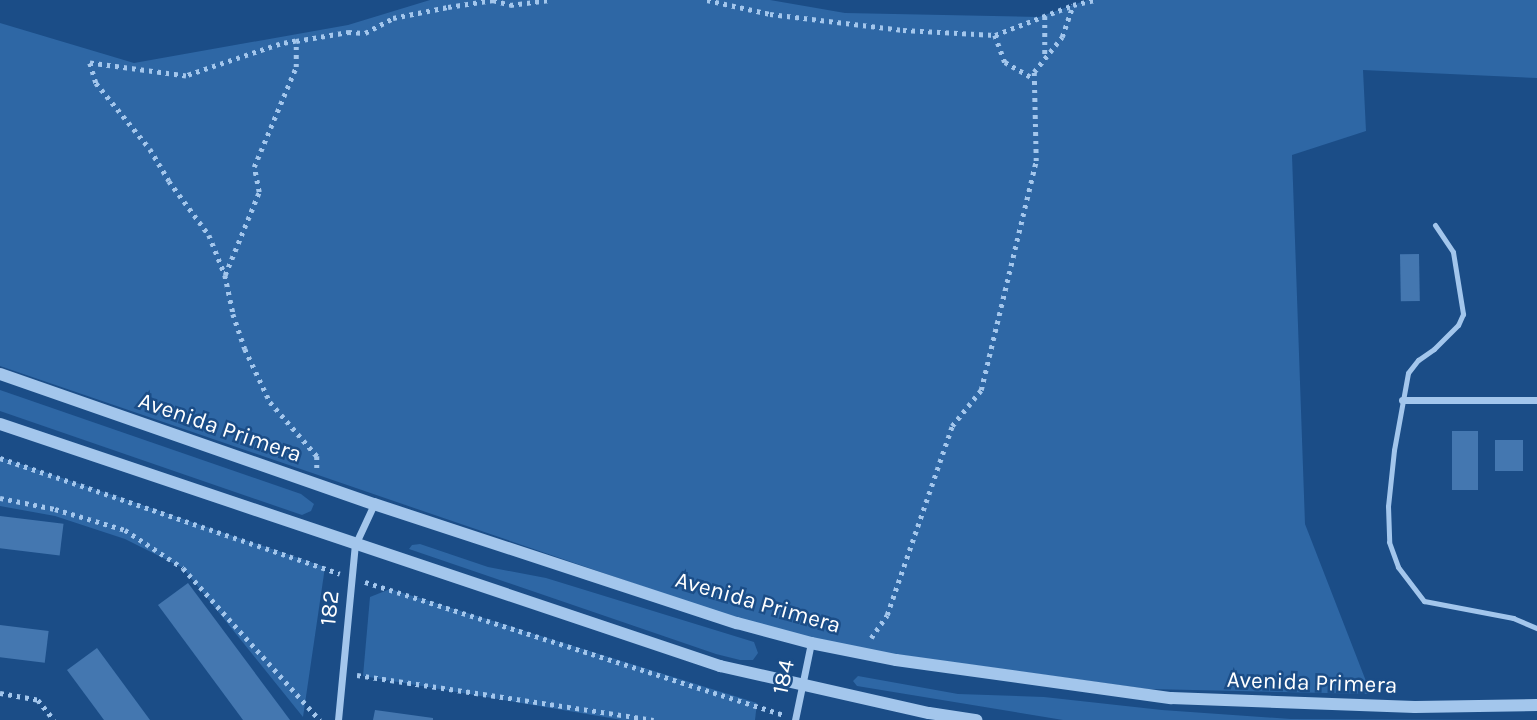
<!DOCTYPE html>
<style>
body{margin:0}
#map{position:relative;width:1537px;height:720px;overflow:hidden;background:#1b4d87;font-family:Karla,sans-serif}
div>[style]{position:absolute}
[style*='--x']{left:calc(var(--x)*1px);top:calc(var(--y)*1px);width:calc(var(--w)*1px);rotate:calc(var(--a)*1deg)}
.green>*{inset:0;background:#2e67a5}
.building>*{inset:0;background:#4477b0;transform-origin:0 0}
.path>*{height:4.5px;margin-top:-2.25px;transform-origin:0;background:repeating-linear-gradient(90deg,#a3c6ec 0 3.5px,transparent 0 8.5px)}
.service>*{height:5px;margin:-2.5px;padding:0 2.5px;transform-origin:2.5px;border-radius:2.5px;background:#a3c6ec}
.minor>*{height:7px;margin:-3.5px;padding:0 3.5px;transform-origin:3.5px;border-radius:3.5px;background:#a3c6ec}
.tertiary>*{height:12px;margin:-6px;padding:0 6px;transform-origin:6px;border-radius:6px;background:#a3c6ec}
span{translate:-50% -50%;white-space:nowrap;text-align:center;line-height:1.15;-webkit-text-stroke:5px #1b4d87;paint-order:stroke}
.street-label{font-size:23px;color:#fff}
</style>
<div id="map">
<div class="green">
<div style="clip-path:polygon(430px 0,770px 0,845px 13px,1039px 17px,1087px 0,1537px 0,1537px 78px,1363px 70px,1366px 131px,1292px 155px,1305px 524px,1371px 694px,1148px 689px,805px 642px,0 366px,0 23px,134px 63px,348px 25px)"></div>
<div style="clip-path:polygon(0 390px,301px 494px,314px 504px,311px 511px,302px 515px,0 411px)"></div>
<div style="clip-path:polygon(0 457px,325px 567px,303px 717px,183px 568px,125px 539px,55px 516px,0 506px)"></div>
<div style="clip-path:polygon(420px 544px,488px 567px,546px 578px,754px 642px,758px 653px,753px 660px,740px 660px,716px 654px,409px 549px,412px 545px)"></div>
<div style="clip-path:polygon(390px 589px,757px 703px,755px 720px,622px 720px,363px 676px,370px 597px)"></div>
<div style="clip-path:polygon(858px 676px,958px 694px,1044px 697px,1162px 710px,1291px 719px,1503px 720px,1063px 720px,857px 686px,853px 681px)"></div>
</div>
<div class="building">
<div style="left:1419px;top:254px;width:47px;height:19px;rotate:89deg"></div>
<div style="left:1452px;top:431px;width:26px;height:59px"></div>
<div style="left:1495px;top:440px;width:28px;height:31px"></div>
<div style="left:0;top:516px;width:64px;height:32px;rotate:7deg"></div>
<div style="clip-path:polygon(188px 583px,290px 720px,243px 720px,158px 605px)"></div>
<div style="left:0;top:625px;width:49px;height:32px;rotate:7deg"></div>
<div style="clip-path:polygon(97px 648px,150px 720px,104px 720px,67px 670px)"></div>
<div style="clip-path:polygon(375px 710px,433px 718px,433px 720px,373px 720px)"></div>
</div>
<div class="path">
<div style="--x:707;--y:0;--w:65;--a:12.5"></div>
<div style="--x:770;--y:14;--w:134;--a:6.9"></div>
<div style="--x:903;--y:30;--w:92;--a:3.1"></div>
<div style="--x:995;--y:35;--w:29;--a:70"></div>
<div style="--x:1005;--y:62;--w:32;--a:30"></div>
<div style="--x:1045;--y:16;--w:41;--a:90"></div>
<div style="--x:995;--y:35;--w:84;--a:-21"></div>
<div style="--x:296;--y:41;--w:53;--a:-9.8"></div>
<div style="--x:348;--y:32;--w:17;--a:3"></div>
<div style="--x:365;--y:33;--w:32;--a:-28"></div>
<div style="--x:393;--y:18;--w:56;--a:-11.3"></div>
<div style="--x:448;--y:7;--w:46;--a:-8.8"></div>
<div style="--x:493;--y:0;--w:18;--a:16"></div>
<div style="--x:510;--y:5;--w:40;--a:-7.1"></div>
<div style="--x:225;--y:275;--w:90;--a:-67.7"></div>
<div style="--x:259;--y:192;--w:25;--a:-101"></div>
<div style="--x:254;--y:167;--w:108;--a:-67.2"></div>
<div style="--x:296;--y:67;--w:26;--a:-90"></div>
<div style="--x:296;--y:41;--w:16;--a:169"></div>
<div style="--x:280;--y:44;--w:99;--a:161.2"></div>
<div style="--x:186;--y:76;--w:97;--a:-172.3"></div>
<div style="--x:90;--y:63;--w:21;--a:73"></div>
<div style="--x:96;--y:83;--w:85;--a:50.7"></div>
<div style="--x:150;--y:149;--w:37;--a:59"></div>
<div style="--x:169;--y:181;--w:67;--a:53.5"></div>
<div style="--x:209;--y:235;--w:43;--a:68.2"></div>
<div style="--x:225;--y:275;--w:40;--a:78"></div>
<div style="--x:233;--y:314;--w:37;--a:71"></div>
<div style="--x:245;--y:349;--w:59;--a:64.7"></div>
<div style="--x:270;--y:402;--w:72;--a:49"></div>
<div style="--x:317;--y:456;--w:13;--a:90"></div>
<div style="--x:0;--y:458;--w:359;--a:18.8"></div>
<div style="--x:0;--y:498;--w:56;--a:11.3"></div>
<div style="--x:55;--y:509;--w:73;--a:16.7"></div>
<div style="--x:125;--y:530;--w:69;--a:33.2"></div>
<div style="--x:183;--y:568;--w:205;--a:48"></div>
<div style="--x:365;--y:582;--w:440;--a:17.6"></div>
<div style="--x:871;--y:638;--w:28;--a:-55"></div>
<div style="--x:887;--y:615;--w:200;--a:-71"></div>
<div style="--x:952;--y:426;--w:46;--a:-51.1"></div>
<div style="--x:981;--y:390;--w:236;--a:-76.5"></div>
<div style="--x:1036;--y:161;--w:89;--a:-91.3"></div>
<div style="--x:1034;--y:72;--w:45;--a:-51.3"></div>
<div style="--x:1062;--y:37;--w:34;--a:-71"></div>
<div style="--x:1073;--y:5;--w:23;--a:-13"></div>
<div style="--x:357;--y:675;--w:300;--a:8.6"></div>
<div style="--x:0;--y:693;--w:39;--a:10"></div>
<div style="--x:38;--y:700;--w:26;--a:51"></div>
</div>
<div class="service">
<div style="--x:1435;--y:225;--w:32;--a:56"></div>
<div style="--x:1453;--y:252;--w:63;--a:80.8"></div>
<div style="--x:1463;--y:314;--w:12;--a:114"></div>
<div style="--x:1458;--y:325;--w:34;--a:135"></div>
<div style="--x:1434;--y:349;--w:19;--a:145"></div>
<div style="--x:1418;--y:360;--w:16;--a:128"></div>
<div style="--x:1408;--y:373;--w:78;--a:100.3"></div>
<div style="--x:1394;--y:450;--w:56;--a:96.1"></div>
<div style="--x:1388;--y:506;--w:36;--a:88"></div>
<div style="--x:1389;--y:542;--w:27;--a:70"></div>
<div style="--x:1398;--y:567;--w:43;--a:52.6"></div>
<div style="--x:1424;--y:601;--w:91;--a:10.8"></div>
<div style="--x:1513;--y:618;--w:26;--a:23"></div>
</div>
<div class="minor">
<div style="--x:1402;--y:400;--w:135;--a:0"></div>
<div style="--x:338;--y:720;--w:176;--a:-84.5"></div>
<div style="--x:355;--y:545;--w:45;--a:-65.1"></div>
<div style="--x:795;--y:720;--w:79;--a:-78.3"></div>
</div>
<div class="tertiary">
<div style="--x:0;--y:374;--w:396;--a:19.2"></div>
<div style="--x:374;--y:504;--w:382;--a:18.2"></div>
<div style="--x:737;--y:623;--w:77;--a:15.1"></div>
<div style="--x:811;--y:643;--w:87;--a:11.3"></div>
<div style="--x:896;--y:660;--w:278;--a:7.9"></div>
<div style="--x:1171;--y:698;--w:244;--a:2.1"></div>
<div style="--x:1415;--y:707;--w:122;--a:-0.9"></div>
<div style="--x:0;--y:424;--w:760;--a:18.58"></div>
<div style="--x:720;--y:666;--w:214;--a:12.7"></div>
<div style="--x:929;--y:713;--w:48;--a:8.5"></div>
</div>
<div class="street-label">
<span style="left:220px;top:428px;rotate:19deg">Avenida Primera</span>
<span style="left:758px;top:603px;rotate:16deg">Avenida Primera</span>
<span style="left:330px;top:608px;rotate:-84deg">182</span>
<span style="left:784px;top:677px;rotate:-78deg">184</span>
<span style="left:1312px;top:683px;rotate:2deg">Avenida Primera</span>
</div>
</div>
